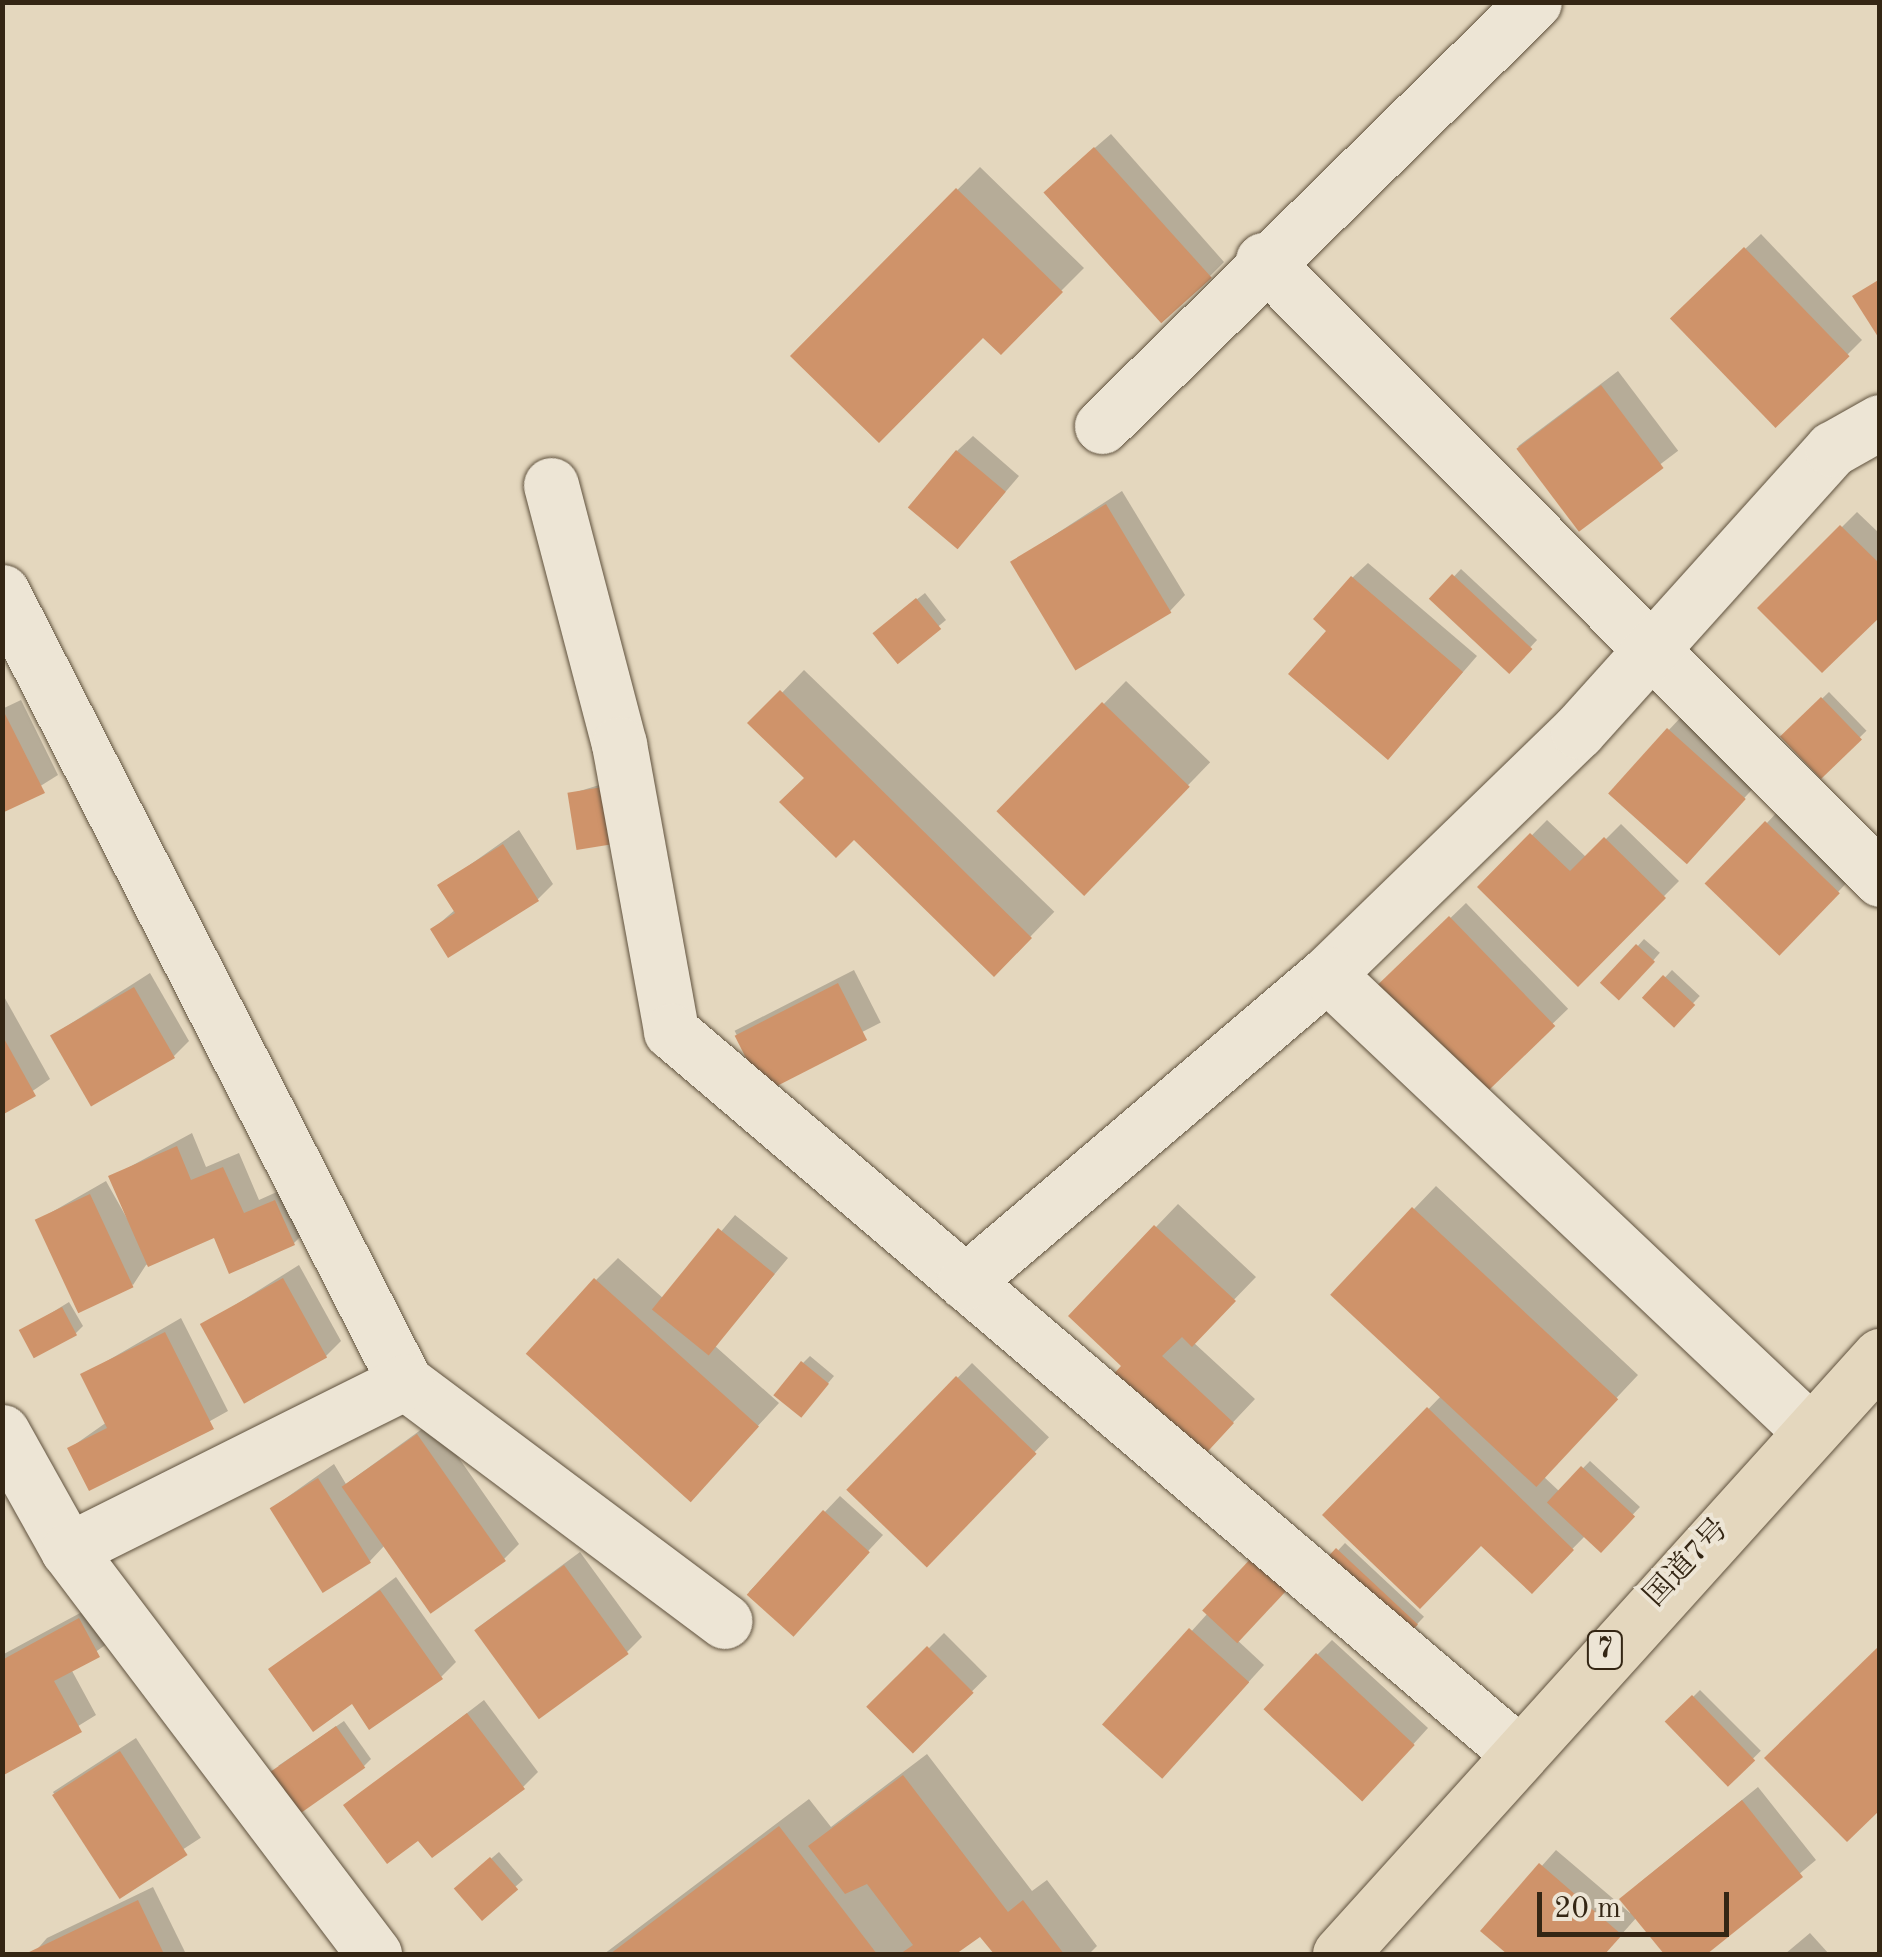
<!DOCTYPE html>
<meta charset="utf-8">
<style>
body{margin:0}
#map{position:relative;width:1882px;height:1957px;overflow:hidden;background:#e4d7be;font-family:"Old Standard TT","Noto Serif JP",serif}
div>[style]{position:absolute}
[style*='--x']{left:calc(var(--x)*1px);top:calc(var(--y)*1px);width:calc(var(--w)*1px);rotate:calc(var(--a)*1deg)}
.shadow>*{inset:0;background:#0003;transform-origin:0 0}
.building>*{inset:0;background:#cf936a;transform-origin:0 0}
.roads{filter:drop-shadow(0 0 2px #60523e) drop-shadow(0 0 2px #60523e)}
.minor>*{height:55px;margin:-27.5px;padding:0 27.5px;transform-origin:27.5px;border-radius:27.5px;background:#ede5d5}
.trunk>*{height:55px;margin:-27.5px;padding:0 27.5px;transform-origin:27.5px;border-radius:27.5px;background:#e4d7be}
span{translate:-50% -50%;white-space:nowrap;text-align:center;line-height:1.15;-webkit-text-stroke:8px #ede5d5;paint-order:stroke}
.shield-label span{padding:2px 8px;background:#ede5d5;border:2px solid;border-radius:8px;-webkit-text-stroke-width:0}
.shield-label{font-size:28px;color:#342614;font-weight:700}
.street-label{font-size:30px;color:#342614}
.frame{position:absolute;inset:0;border:5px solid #342614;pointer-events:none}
.scale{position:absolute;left:1537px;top:1892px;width:192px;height:45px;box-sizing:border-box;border:5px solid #342614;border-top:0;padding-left:12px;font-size:30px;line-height:35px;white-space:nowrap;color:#342614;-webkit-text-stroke:8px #ede5d5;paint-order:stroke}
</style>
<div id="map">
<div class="shadow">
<div style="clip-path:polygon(1111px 134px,1224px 262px,1209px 277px,1061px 177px)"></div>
<div style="clip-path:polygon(980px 167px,1084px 268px,1001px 351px,983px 334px,793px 356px)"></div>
<div style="clip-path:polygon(1761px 234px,1862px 340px,1847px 355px,1688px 303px)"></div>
<div style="left:1618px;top:371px;width:100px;height:125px;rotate:53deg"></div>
<div style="clip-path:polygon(973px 436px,1019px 476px,972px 531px,957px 451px)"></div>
<div style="clip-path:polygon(1122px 491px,1185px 595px,1170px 611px,1013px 562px)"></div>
<div style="clip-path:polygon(1857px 512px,1880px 534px,1880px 613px,1761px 608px)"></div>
<div style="clip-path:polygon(1368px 563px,1477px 656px,1403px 741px,1352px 578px)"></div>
<div style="left:1461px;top:569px;width:104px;height:41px;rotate:43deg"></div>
<div style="clip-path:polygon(925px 593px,946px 620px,897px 660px,883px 626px)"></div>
<div style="left:804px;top:670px;width:348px;height:75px;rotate:44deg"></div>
<div style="left:1126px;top:681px;width:117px;height:181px;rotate:44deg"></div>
<div style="left:1829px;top:692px;width:54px;height:64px;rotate:46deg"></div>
<div style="clip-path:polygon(21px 700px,58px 775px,2px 810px,2px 709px)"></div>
<div style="clip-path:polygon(1684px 714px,1759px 782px,1700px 846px,1610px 792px)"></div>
<div style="clip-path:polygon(609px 782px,618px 834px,570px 794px)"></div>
<div style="left:1781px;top:808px;width:99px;height:105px;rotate:43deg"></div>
<div style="clip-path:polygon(1547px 820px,1587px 858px,1621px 824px,1679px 881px,1578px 983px,1481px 887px)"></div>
<div style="clip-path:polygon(519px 830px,553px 884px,538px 899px,433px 929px,456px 909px,440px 886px)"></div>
<div style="left:1466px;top:903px;width:147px;height:121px;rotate:46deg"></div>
<div style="left:1644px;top:939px;width:21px;height:60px;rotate:41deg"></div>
<div style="left:854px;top:970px;width:59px;height:134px;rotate:63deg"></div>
<div style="left:1672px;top:970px;width:38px;height:38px;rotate:43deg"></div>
<div style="clip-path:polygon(150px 973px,189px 1041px,174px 1056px,53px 1035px)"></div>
<div style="clip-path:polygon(2px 993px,50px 1079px,2px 1112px)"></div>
<div style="clip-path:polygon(192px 1133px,206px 1167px,239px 1153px,259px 1200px,290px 1186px,309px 1228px,294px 1243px,215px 1235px,146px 1265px,133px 1285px,38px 1220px,106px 1181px,138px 1238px,111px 1177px)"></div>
<div style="clip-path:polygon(1436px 1186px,1638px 1375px,1543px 1476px,1560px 1492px,1590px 1461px,1640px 1507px,1600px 1549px,1586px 1535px,1532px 1590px,1482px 1543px,1326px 1515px,1442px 1395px,1414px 1209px)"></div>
<div style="clip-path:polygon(1178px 1204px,1256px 1277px,1193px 1342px,1255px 1399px,1220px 1436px,1125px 1366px,1156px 1227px)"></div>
<div style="clip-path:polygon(735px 1215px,788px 1258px,715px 1346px,779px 1403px,712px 1476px,596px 1280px,618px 1258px,664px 1299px)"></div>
<div style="clip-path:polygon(299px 1265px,341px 1341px,326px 1356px,203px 1325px)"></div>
<div style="clip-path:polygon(69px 1302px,83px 1326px,76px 1333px,22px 1331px)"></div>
<div style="clip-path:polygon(181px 1318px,228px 1411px,90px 1488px,70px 1448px,107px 1422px,83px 1375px)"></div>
<div style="clip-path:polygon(810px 1356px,834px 1376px,808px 1407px,803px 1363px)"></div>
<div style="left:972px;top:1363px;width:107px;height:176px;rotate:44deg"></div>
<div style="clip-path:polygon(433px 1421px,519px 1544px,504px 1559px,385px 1545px,370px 1561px,272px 1508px,334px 1464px,346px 1484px)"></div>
<div style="clip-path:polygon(840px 1496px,883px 1535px,807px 1617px,749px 1592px)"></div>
<div style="left:1345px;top:1543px;width:108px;height:27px;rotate:43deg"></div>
<div style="clip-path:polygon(580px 1552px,642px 1637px,627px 1652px,476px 1629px)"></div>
<div style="clip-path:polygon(396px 1577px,456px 1662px,441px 1677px,352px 1701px,272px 1670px)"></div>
<div style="clip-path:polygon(95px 1605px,114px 1639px,71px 1669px,96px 1715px,2px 1773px,2px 1655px)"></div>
<div style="clip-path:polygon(1208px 1613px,1264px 1665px,1178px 1760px,1106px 1726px)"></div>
<div style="left:944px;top:1633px;width:61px;height:105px;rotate:45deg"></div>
<div style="clip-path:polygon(1332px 1640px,1428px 1728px,1378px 1783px,1317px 1655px)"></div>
<div style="left:1700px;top:1690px;width:86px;height:44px;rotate:45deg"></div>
<div style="clip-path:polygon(484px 1700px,538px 1772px,523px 1787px,419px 1837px,347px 1805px)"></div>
<div style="clip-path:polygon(344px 1721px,371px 1759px,364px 1766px,278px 1766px)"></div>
<div style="left:136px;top:1738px;width:119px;height:99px;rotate:57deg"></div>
<div style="clip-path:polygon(927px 1754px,1032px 1891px,1047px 1880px,1097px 1946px,1089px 1954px,997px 1954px,981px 1933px,952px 1954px,604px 1954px,809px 1799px,831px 1827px)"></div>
<div style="clip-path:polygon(1758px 1787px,1816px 1860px,1703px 1954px,1668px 1954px,1637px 1917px,1604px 1954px,1511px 1954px,1484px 1931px,1556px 1850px,1630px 1913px,1638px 1884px)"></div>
<div style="clip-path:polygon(499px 1852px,523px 1880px,482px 1916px,465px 1881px)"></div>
<div style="clip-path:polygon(153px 1887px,186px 1954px,33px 1954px,47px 1938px)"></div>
<div style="clip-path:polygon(1810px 1933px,1829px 1954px,1785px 1954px)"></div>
</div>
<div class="building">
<div style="left:1094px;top:147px;width:176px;height:68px;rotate:48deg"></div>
<div style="clip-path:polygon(956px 188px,1063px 292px,1001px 355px,983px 338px,879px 443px,790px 356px)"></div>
<div style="left:1744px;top:247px;width:152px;height:103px;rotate:46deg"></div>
<div style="clip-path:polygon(1880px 279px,1880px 340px,1852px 296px)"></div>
<div style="left:1601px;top:385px;width:104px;height:106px;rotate:53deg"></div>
<div style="left:956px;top:450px;width:65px;height:75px;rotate:40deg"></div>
<div style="left:1106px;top:504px;width:127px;height:112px;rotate:59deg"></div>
<div style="clip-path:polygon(1840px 525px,1880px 564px,1880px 617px,1822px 673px,1757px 608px)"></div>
<div style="left:1452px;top:574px;width:110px;height:34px;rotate:43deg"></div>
<div style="clip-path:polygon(1351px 576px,1463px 672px,1388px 760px,1288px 674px,1326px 631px,1313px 619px)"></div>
<div style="left:916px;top:598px;width:40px;height:56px;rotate:51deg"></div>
<div style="clip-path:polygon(780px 690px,1032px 938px,994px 977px,854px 840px,836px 858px,779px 802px,804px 778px,747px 723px)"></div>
<div style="left:1821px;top:697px;width:59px;height:57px;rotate:46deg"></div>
<div style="left:1102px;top:702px;width:122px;height:152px;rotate:44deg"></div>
<div style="clip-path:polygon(5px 714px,45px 793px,2px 813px,2px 715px)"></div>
<div style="left:1667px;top:728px;width:106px;height:88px;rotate:42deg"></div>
<div style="left:603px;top:787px;width:58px;height:36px;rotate:81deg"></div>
<div style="left:1765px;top:821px;width:104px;height:87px;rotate:44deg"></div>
<div style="clip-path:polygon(1530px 833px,1570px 871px,1604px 837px,1666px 898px,1578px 987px,1477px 887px)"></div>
<div style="clip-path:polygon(503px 844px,539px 901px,448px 958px,430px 929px,455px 913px,437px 885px)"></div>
<div style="left:1449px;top:916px;width:153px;height:103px;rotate:46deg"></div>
<div style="left:1636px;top:944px;width:26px;height:53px;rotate:43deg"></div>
<div style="left:1663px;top:975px;width:44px;height:31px;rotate:43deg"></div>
<div style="left:838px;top:983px;width:64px;height:116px;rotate:63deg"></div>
<div style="left:134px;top:987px;width:82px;height:97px;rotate:60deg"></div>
<div style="clip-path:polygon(2px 1035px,36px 1096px,2px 1115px)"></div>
<div style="clip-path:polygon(177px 1146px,191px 1180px,223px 1167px,244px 1213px,275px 1200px,295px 1245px,229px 1274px,214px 1238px,148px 1267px,108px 1176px)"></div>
<div style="left:90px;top:1194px;width:103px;height:61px;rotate:65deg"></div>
<div style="left:1412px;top:1207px;width:282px;height:120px;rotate:43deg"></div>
<div style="clip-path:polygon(1154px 1225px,1236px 1301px,1192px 1347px,1182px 1337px,1162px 1356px,1234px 1423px,1198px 1462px,1109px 1379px,1121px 1366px,1068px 1316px)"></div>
<div style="left:718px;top:1228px;width:73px;height:105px;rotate:39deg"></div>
<div style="left:283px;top:1278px;width:91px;height:95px;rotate:61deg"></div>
<div style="left:594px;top:1278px;width:222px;height:102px;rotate:42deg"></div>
<div style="left:62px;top:1307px;width:32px;height:49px;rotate:62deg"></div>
<div style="clip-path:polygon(165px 1332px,214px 1429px,89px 1491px,67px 1448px,107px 1428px,80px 1374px)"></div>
<div style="left:801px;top:1361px;width:36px;height:44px;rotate:39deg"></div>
<div style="left:956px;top:1376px;width:112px;height:158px;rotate:44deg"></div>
<div style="clip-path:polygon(1427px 1407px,1574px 1550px,1532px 1594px,1481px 1546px,1420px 1609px,1322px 1515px)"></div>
<div style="left:417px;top:1434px;width:155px;height:92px;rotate:55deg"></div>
<div style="left:1581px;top:1466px;width:74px;height:50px;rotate:43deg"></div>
<div style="left:318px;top:1478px;width:100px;height:57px;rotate:58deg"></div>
<div style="left:823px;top:1510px;width:63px;height:114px;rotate:42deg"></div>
<div style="left:1336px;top:1548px;width:112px;height:19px;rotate:43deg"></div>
<div style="left:1254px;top:1555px;width:48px;height:76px;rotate:43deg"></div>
<div style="left:564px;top:1565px;width:110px;height:111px;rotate:54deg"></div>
<div style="clip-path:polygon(380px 1590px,443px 1679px,369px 1730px,352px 1704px,313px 1732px,268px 1669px)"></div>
<div style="clip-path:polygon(79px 1618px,100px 1657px,54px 1681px,82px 1732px,2px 1776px,2px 1660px)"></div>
<div style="left:1189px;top:1628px;width:81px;height:130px;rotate:42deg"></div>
<div style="clip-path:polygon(1880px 1645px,1880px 1810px,1847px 1842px,1764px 1758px)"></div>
<div style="left:927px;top:1646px;width:66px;height:86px;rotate:45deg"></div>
<div style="left:1316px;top:1653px;width:135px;height:77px;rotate:43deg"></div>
<div style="left:1692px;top:1695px;width:91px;height:38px;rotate:46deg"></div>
<div style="clip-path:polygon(467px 1713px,525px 1789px,432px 1858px,418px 1841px,387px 1864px,343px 1805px)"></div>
<div style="left:336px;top:1726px;width:51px;height:83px;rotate:55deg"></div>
<div style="left:120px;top:1751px;width:124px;height:81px;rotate:57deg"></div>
<div style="clip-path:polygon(903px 1775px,1008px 1912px,1023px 1900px,1064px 1954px,994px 1954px,980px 1937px,956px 1954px,900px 1954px,913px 1945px,867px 1884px,845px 1894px,808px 1846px)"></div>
<div style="clip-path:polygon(1742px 1800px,1803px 1877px,1707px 1954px,1664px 1954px,1619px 1899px)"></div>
<div style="clip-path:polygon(779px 1826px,877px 1954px,610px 1954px)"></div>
<div style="left:490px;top:1857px;width:43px;height:48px;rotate:49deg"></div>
<div style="clip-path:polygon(1539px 1863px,1622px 1935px,1605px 1954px,1507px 1954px,1480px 1931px)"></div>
<div style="clip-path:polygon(138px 1900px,164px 1954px,25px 1954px)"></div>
</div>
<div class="roads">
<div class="minor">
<div style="--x:1263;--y:260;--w:874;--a:45.09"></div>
<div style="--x:1102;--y:426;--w:605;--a:-44.46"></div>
<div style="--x:551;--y:485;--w:268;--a:75.3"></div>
<div style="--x:619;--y:744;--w:292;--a:79.7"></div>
<div style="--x:671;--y:1031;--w:1110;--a:40.43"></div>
<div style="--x:2;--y:592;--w:887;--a:62.97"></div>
<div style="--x:405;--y:1382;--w:399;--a:36.8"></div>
<div style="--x:1327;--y:974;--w:349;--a:-44.1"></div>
<div style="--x:1578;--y:731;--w:380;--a:-48"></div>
<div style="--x:1832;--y:449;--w:55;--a:-29.4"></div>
<div style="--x:965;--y:1282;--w:475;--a:-40.4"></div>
<div style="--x:1327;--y:974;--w:664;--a:43.41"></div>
<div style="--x:2;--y:1432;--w:135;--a:60.8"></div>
<div style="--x:68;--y:1550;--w:507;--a:52.86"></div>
<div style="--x:68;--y:1550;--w:377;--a:-26.5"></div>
</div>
<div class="trunk">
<div style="--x:1340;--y:1954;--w:806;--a:-47.92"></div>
</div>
</div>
<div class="shield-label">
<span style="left:1605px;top:1650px">7</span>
</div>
<div class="street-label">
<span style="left:1687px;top:1563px;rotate:-47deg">国道7号</span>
</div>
<div class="frame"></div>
<div class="scale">20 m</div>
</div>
